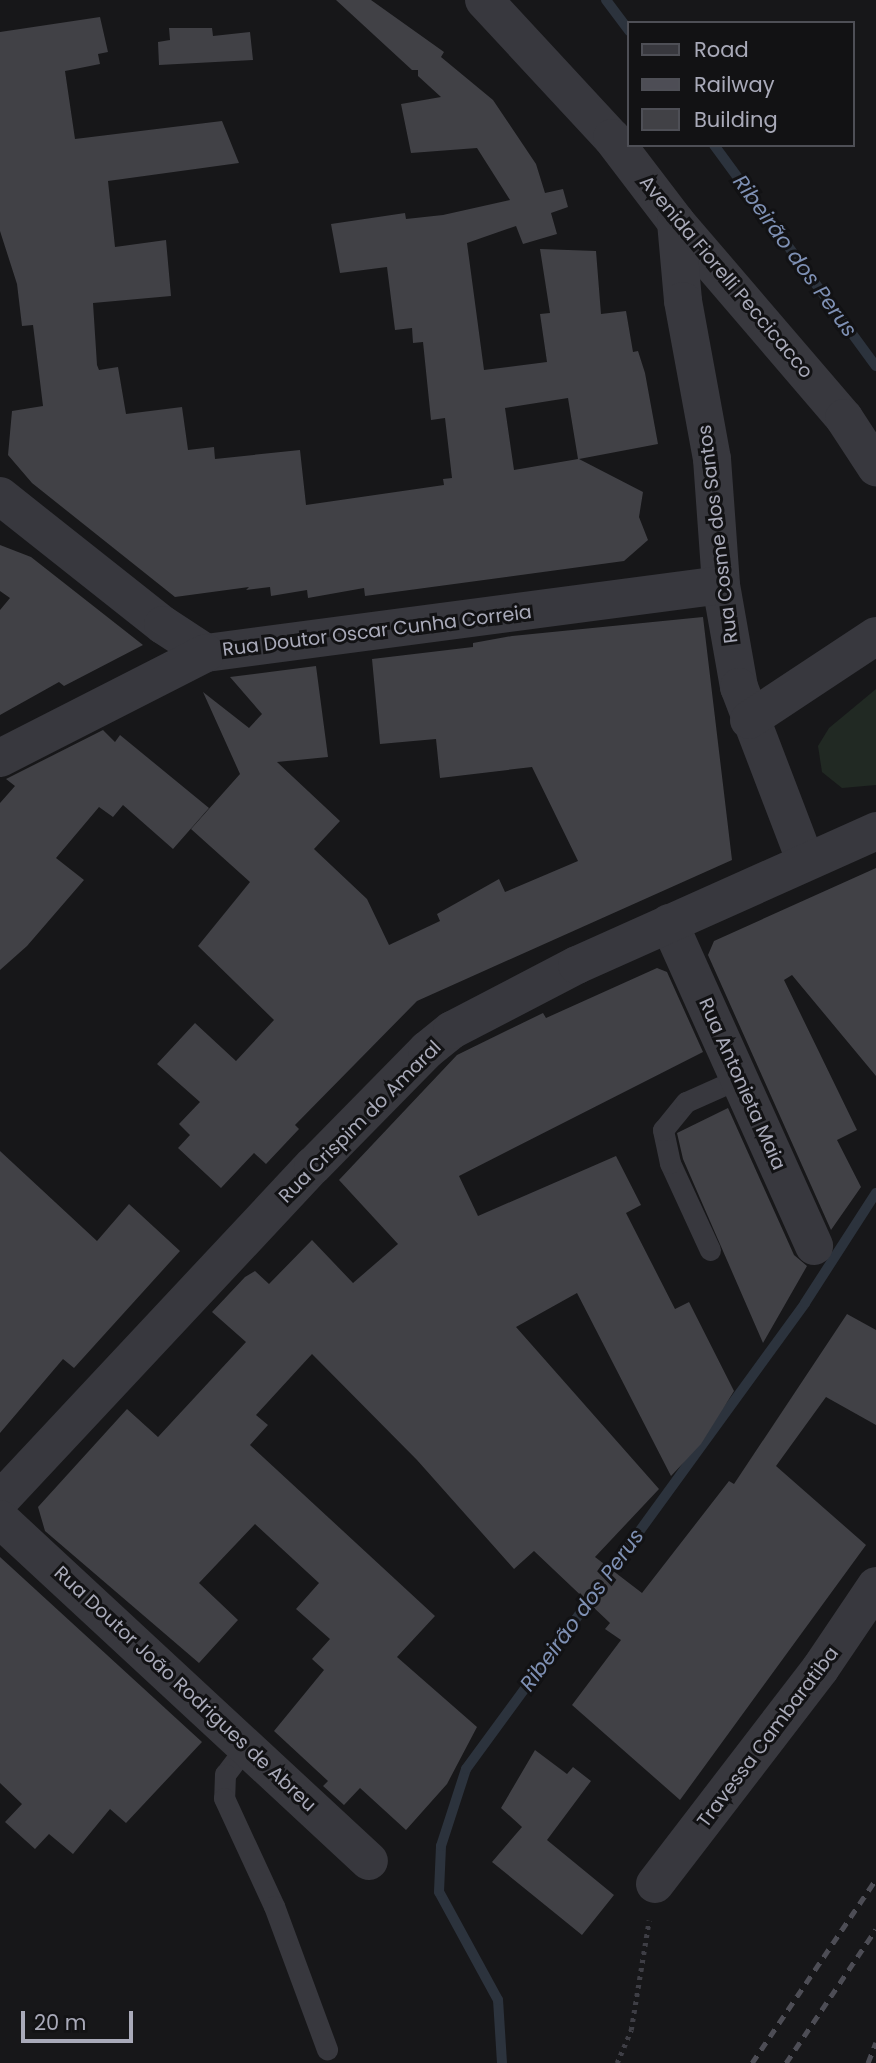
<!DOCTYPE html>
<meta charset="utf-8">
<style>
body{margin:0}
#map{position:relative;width:876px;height:2063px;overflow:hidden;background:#171719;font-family:Poppins,sans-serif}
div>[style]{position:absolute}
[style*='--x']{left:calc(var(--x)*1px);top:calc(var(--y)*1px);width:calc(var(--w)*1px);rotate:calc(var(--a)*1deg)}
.green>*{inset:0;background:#212923}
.stream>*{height:10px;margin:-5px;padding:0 5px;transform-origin:5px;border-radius:5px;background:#2c333d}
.building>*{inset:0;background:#414146}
.path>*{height:4.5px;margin-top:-2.25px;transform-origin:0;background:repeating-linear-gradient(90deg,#3e3e45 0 3.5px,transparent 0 8.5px)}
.lane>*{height:21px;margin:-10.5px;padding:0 10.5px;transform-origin:10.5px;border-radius:10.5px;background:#38383e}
.street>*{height:38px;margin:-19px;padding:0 19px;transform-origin:19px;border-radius:19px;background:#38383e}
.rail>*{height:5px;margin-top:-2.5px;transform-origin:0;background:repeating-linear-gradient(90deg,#4d4d55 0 9px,transparent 0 16px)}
span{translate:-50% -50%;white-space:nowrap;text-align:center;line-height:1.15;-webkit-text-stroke:6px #121214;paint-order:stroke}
.street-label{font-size:19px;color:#a9aab9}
.water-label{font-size:21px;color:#7f91b5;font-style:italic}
.legend{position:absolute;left:627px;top:21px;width:228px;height:126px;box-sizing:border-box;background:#121214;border:2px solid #4e4f56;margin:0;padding:9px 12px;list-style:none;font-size:21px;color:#a9aab9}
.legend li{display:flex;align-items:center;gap:14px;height:35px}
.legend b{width:35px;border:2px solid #4e4f56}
.scale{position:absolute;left:21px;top:2011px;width:112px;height:32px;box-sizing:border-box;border:4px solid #a9aab9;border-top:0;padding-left:9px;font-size:21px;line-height:24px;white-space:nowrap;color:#a9aab9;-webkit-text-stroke:5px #121214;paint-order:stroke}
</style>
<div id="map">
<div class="green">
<div style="clip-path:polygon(876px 689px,876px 785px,842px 788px,822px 772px,818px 746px,829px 728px)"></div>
</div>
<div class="stream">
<div style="--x:606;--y:0;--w:39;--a:53"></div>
<div style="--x:714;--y:145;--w:274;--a:53.8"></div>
<div style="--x:604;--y:1580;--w:342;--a:-54"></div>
<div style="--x:805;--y:1303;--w:131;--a:-57.2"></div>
<div style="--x:502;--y:2063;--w:63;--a:-93.6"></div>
<div style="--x:498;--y:2000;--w:123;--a:-118.6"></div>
<div style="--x:439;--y:1892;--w:46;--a:-87.5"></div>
<div style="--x:441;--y:1846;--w:81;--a:-72"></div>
<div style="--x:466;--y:1769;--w:218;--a:-53.8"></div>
</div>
<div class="building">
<div style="clip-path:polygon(evenodd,336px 0,371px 0,444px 52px,441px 57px,493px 100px,536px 164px,545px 193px,563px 189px,568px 207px,551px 213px,557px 234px,523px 244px,516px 226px,467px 243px,484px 370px,547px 362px,540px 314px,550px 313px,540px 249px,596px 251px,601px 314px,626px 311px,633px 352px,638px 351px,645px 373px,658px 444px,579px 459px,643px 492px,639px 517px,648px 540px,624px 561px,365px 596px,364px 588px,308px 598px,307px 590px,271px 596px,270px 587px,246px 590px,249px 587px,175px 597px,32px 483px,8px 455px,12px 411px,43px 406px,33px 325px,22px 326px,17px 284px,0 231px,0 32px,100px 17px,108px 52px,98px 54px,100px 64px,65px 71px,75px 139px,222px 121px,239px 163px,108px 181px,115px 247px,166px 240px,171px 296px,93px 303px,97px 365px,99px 370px,118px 367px,126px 414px,182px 407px,188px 450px,214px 447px,215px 459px,300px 450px,306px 505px,444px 485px,443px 479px,452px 478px,445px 418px,431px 420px,423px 342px,413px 343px,412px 328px,395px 330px,387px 267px,340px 273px,331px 224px,405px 213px,406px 219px,443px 215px,510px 200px,477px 148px,411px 153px,401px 104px,441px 97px,418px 76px,418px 70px,412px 70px,336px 0,568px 398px,578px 459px,514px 470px,505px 408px,568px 398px)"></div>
<div style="clip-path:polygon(169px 28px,212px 28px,213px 36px,250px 32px,253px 60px,159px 65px,158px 42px,170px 40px)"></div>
<div style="clip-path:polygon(0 545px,31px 557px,143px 645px,64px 686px,59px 682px,0 715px,0 610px,10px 598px,0 591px)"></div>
<div style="clip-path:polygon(703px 617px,732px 860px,417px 1001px,295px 1125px,299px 1129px,266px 1164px,254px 1153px,221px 1188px,178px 1148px,190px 1135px,179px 1124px,200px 1102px,157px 1064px,195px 1023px,236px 1061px,274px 1020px,198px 946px,250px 882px,191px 829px,240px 774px,203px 692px,249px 728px,262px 714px,230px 677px,316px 666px,328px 757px,277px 762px,340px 821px,314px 849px,367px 899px,389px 945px,440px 921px,437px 914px,499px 879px,505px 892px,578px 861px,532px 767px,440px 778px,436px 739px,380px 744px,372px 659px,473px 647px,473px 643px,512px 636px)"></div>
<div style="clip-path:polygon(103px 730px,115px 742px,120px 735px,209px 808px,173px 849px,123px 805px,113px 817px,99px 807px,56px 858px,84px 880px,27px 946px,0 970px,0 803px,15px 786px,6px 779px)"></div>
<div style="clip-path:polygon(876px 868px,876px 1076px,792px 975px,784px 980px,857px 1130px,837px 1140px,861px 1187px,831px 1230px,708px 955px,714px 941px)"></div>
<div style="clip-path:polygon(657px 968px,667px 972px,703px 1052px,459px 1176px,478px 1216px,616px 1156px,641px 1205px,626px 1213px,675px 1309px,689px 1302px,734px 1391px,701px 1444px,671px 1476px,577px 1293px,516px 1327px,659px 1489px,595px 1557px,642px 1593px,729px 1481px,734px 1484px,847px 1314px,876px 1330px,876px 1425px,826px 1397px,776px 1466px,866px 1545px,680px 1800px,572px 1705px,621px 1640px,605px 1629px,610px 1623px,534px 1551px,514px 1569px,417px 1460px,312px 1354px,256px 1415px,268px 1425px,250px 1445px,435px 1616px,397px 1657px,477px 1727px,447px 1784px,406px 1830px,360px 1788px,344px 1805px,323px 1786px,328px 1781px,274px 1731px,324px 1670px,312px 1659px,330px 1639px,296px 1609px,319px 1583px,255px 1524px,199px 1583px,238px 1620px,199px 1663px,45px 1531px,38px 1507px,127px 1409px,158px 1437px,246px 1342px,212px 1312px,245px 1277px,255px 1271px,269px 1284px,312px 1240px,353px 1283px,398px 1244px,339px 1180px,457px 1055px,543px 1013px,546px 1018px)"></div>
<div style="clip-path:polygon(728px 1108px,794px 1255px,807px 1266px,763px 1343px,683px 1159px,677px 1133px)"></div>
<div style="clip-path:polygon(0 1151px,97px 1241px,129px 1204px,180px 1251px,74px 1368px,63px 1359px,0 1433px)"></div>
<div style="clip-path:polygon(0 1557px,202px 1742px,126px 1823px,110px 1809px,73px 1854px,49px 1834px,35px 1849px,5px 1822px,22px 1804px,0 1783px)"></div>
<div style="clip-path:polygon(535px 1750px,567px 1774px,573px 1767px,591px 1781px,547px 1840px,614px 1895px,582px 1935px,492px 1862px,522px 1827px,501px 1808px)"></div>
</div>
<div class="path">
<div style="--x:617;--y:2063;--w:36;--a:-67"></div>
<div style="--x:631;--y:2030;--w:111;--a:-80.7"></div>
</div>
<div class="lane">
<div style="--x:710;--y:1250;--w:96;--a:-114.7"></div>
<div style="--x:670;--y:1163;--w:34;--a:-102"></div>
<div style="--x:663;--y:1130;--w:36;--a:-51"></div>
<div style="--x:686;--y:1102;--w:59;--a:-24"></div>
<div style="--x:248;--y:1744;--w:38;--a:127"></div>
<div style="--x:225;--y:1774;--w:24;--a:92"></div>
<div style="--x:224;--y:1798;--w:119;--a:65.2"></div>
<div style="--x:274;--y:1906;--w:153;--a:69.7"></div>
</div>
<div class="street">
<div style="--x:484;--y:0;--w:188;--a:47.2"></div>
<div style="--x:612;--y:138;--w:106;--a:52.7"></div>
<div style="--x:676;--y:222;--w:258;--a:49.4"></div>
<div style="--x:844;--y:418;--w:59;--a:56.9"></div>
<div style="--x:676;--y:222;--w:79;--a:84.9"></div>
<div style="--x:683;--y:301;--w:161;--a:79.6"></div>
<div style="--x:712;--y:459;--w:126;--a:85.9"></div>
<div style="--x:721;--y:585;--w:104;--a:80"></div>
<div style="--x:739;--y:687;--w:185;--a:69.1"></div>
<div style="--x:0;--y:496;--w:208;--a:38.4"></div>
<div style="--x:163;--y:625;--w:51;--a:33.1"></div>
<div style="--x:206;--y:653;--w:519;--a:-7.52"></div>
<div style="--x:749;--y:720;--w:152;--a:-33.5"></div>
<div style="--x:0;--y:758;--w:231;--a:-27"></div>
<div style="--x:669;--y:923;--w:354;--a:65.8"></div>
<div style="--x:0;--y:1500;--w:458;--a:-46.9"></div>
<div style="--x:313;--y:1166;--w:163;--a:-45.5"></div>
<div style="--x:427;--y:1050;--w:32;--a:-39"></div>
<div style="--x:452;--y:1030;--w:141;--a:-27.5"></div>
<div style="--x:577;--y:965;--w:328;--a:-24.1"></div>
<div style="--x:0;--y:1519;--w:503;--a:42.83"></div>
<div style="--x:655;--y:1884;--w:271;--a:-52.5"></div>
<div style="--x:820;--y:1669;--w:100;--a:-56"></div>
</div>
<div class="rail">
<div style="--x:752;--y:2063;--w:222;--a:-56"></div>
<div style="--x:786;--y:2063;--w:161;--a:-56.1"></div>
<div style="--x:868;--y:2063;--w:22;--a:-69"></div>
</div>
<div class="street-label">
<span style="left:726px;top:277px;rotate:50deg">Avenida Fiorelli Peccicacco</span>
<span style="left:718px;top:534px;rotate:-97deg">Rua Cosme dos Santos</span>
<span style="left:377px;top:631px;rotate:-7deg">Rua Doutor Oscar Cunha Correia</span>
<span style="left:742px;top:1084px;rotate:66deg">Rua Antonieta Maia</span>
<span style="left:360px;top:1122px;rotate:-45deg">Rua Crispim do Amaral</span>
<span style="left:185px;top:1689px;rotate:43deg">Rua Doutor João Rodrigues de Abreu</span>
<span style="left:768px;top:1737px;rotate:-53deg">Travessa Cambaratiba</span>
</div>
<div class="water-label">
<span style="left:795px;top:256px;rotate:54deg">Ribeirão dos Perus</span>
<span style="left:582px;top:1610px;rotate:-54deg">Ribeirão dos Perus</span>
</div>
<ul class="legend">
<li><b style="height:9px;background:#38383e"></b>Road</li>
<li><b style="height:9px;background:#4d4d55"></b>Railway</li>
<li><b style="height:19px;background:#414146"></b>Building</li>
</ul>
<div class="scale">20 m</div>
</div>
